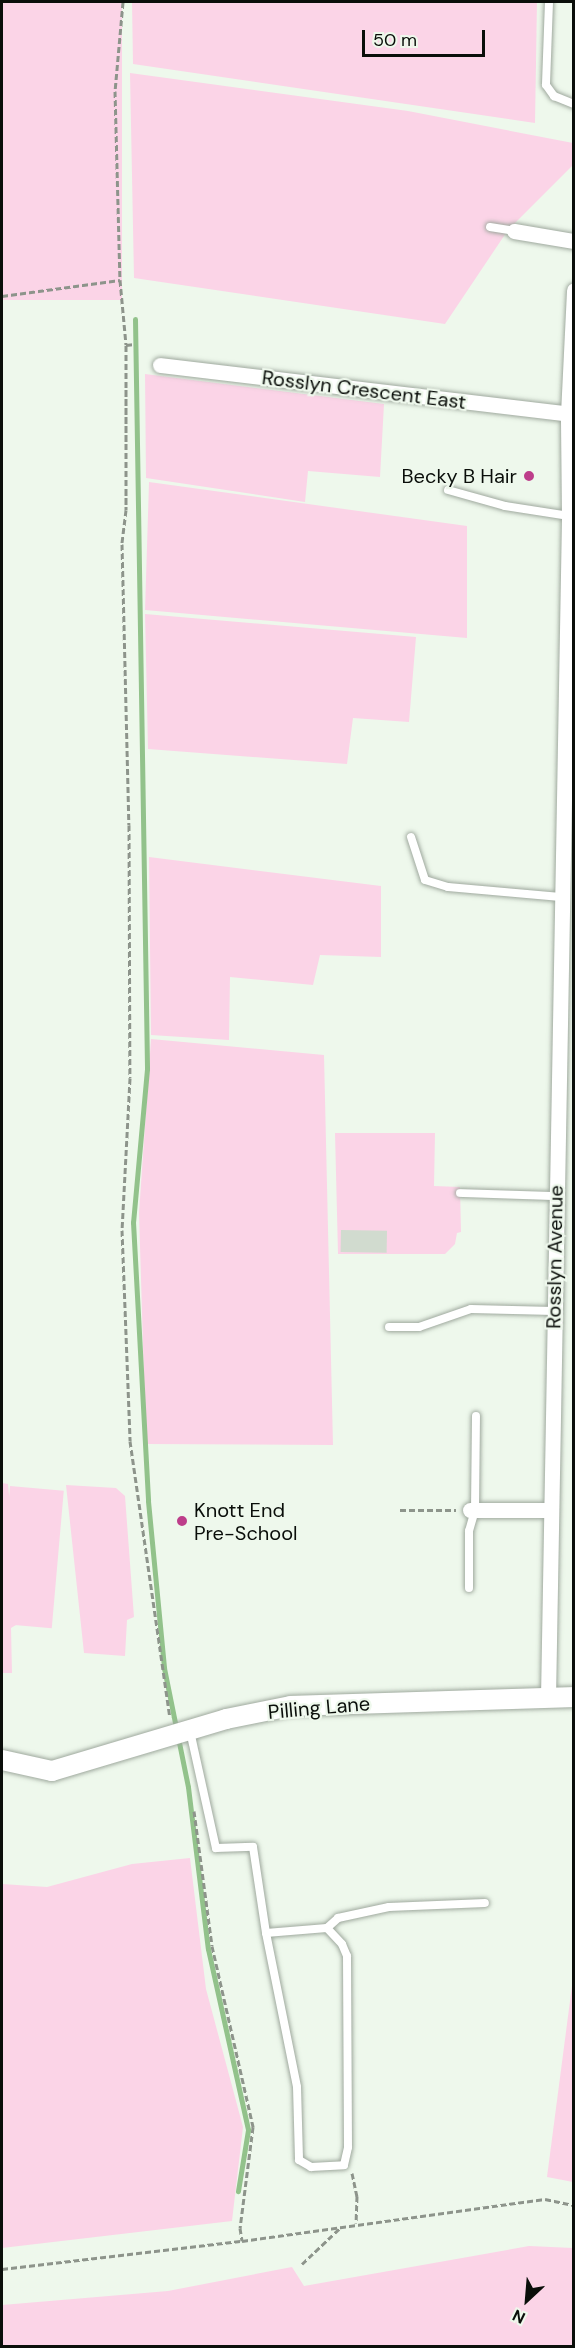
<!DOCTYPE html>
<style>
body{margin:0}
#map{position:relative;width:575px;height:2348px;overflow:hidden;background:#eef8ec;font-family:"DM Sans",sans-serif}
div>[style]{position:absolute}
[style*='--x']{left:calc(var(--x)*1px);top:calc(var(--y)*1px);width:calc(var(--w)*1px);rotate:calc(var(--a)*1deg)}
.green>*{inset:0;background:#fbd4e7;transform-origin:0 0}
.stream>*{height:5px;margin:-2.5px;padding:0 2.5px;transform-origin:2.5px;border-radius:2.5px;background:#92c28b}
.building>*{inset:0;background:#d1dbcf;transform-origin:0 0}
.path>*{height:3px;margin-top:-1.5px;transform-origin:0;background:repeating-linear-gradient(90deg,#8d948b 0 6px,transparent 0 9px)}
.roads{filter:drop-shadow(0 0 2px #9fa99e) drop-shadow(0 0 2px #9fa99e)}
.service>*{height:8px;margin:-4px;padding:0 4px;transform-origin:4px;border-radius:4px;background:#fff}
.minor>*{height:15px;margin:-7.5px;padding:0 7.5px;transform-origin:7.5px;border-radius:7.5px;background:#fff}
.tertiary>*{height:20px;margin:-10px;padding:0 10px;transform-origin:10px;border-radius:10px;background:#fff}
.dots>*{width:16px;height:16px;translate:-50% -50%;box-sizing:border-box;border:3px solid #eef8ec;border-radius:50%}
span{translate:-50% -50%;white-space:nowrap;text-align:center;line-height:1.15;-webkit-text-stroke:4.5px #eef8ec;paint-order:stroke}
.street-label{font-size:20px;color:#0a0e0a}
.poi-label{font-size:20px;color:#0a0e0a}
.right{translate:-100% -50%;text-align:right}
.left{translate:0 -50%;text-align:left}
.frame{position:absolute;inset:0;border:3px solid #0a0e0a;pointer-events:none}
.north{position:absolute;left:497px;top:2270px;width:60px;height:60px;-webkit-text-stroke:4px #eef8ec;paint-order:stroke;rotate:206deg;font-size:16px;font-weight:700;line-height:24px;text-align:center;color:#0a0e0a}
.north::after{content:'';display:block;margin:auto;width:21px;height:27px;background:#0a0e0a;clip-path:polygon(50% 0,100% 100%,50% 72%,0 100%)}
.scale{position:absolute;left:362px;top:30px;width:123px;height:27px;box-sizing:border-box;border:3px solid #0a0e0a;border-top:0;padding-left:8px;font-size:18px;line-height:21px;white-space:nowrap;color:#0a0e0a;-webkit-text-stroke:4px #eef8ec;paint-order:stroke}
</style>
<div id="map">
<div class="green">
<div style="left:2px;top:2px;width:120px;height:298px"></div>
<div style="clip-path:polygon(132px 2px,537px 2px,535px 123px,133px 64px)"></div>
<div style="clip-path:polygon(130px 73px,408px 111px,573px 143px,573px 165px,508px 230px,445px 324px,134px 278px)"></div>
<div style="clip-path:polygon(145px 374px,384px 404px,380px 477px,308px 471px,305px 502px,146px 478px)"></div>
<div style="clip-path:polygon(149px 482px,467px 526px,467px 638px,145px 610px)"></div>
<div style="clip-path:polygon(145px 614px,416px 637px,409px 722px,353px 718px,347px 764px,148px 749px)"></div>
<div style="clip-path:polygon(149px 857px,381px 886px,381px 957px,320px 955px,313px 985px,230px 977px,229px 1040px,151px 1035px)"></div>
<div style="clip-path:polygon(151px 1039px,324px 1055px,333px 1445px,146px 1444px,139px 1213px)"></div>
<div style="clip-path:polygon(335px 1133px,435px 1133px,434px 1186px,460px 1187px,461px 1232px,457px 1233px,455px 1244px,445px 1254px,338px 1254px)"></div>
<div style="clip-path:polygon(2px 1483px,8px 1484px,21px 1622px,11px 1628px,12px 1673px,2px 1673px)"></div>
<div style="clip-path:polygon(66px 1485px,116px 1488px,125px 1496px,134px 1617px,127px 1620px,125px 1656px,84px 1653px)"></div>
<div style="left:10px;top:1486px;width:54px;height:138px;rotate:5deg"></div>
<div style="clip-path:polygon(190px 1858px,206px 1989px,243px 2127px,232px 2221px,2px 2248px,2px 1884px,47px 1887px,132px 1864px)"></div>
<div style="clip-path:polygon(573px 1978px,573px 2182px,547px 2177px)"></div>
<div style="clip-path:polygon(529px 2246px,573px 2248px,573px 2346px,2px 2346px,2px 2305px,168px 2291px,292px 2267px,304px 2286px)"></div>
</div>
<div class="stream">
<div style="--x:135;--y:319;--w:750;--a:89.08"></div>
<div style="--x:147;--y:1069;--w:154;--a:95.2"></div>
<div style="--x:133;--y:1222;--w:279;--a:86.9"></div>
<div style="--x:148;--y:1501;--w:168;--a:84.5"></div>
<div style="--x:164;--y:1668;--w:121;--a:78.6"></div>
<div style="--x:188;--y:1787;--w:163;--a:83"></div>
<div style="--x:208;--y:1949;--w:185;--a:77.5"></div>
<div style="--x:248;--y:2130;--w:62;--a:99.3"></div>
</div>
<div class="building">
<div style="left:341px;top:1230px;width:46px;height:22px;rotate:1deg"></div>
</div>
<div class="path">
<div style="--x:123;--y:2;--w:89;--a:95.1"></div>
<div style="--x:115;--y:91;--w:189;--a:88.5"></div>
<div style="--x:120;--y:280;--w:65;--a:84.7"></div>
<div style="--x:126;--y:345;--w:165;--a:90"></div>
<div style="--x:126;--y:510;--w:34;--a:97"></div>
<div style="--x:122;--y:544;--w:281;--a:88.6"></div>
<div style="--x:129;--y:825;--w:253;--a:89.8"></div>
<div style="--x:130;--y:1078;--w:152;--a:93"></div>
<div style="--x:122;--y:1230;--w:211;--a:87.8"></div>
<div style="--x:130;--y:1441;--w:279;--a:81.8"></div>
<div style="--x:2;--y:296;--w:119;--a:-7.7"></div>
<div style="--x:126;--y:345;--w:9;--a:-6"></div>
<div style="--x:400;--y:1510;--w:56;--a:0"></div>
<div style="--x:194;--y:1811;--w:136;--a:82.4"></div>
<div style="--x:212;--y:1946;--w:186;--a:77.2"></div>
<div style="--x:253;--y:2127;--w:102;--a:97.3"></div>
<div style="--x:240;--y:2228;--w:13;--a:81"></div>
<div style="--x:352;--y:2173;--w:24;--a:78"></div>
<div style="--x:357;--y:2196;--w:27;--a:92"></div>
<div style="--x:302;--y:2264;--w:54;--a:-43.5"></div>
<div style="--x:2;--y:2269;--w:242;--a:-6.7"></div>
<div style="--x:242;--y:2241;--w:306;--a:-7.9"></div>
<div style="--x:545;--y:2199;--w:30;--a:12"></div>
</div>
<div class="roads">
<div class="service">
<div style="--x:549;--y:2;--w:83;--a:92.1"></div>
<div style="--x:546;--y:85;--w:14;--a:54"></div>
<div style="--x:554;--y:96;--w:22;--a:22"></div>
<div style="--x:490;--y:227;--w:24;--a:9"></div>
<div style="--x:448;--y:490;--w:59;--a:15.7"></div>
<div style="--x:505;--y:506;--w:65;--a:8.9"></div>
<div style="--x:411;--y:837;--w:45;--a:72"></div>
<div style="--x:425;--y:880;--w:24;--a:17"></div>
<div style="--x:448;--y:887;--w:113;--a:5.1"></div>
<div style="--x:460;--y:1193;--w:96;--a:1.8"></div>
<div style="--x:389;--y:1327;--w:30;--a:0"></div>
<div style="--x:419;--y:1327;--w:55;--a:-19.1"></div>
<div style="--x:471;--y:1309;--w:83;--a:1.4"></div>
<div style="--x:469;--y:1588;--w:57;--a:-90"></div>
<div style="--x:469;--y:1531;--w:22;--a:-74"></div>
<div style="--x:475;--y:1510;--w:94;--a:-89.4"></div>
<div style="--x:190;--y:1731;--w:120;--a:77.5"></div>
<div style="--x:216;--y:1848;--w:37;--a:-2"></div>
<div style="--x:253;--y:1847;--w:87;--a:81.4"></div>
<div style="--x:266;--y:1933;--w:157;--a:78.6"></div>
<div style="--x:297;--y:2087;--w:73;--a:88.4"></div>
<div style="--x:299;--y:2160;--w:14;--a:30"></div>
<div style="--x:311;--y:2167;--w:33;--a:-3"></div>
<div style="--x:344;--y:2165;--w:18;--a:-77"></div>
<div style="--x:348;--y:2147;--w:191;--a:-90.3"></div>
<div style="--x:347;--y:1956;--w:13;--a:-113"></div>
<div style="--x:342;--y:1944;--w:22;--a:-133"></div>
<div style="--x:266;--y:1933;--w:61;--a:-4.7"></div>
<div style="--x:327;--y:1928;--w:15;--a:-42"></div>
<div style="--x:338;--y:1918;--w:52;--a:-12.2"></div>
<div style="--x:389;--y:1907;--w:96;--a:-2.4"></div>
</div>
<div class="minor">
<div style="--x:514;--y:231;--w:61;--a:9.5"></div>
<div style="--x:160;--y:365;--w:411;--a:6.8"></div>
<div style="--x:470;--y:1510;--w:81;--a:0"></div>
<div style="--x:548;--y:1698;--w:1182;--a:-88.98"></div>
<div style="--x:569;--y:516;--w:102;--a:-90.6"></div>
<div style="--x:568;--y:414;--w:124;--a:-87.2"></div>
</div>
<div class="tertiary">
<div style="--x:2;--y:1760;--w:51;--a:12.4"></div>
<div style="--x:52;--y:1771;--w:182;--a:-16.6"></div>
<div style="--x:226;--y:1719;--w:66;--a:-11.3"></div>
<div style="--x:291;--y:1706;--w:283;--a:-1.8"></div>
</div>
</div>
<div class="dots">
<div style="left:529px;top:476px;background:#bd3e8a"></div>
<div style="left:182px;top:1521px;background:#bd3e8a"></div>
</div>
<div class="street-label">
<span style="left:364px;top:390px;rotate:7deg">Rosslyn Crescent East</span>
<span style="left:555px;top:1257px;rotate:-89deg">Rosslyn Avenue</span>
<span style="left:319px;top:1708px;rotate:-5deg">Pilling Lane</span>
</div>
<div class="poi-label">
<span class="right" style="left:517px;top:476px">Becky B Hair</span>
<span class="left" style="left:194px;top:1522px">Knott End<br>Pre-School</span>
</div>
<div class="frame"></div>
<div class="north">N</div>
<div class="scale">50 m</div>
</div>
